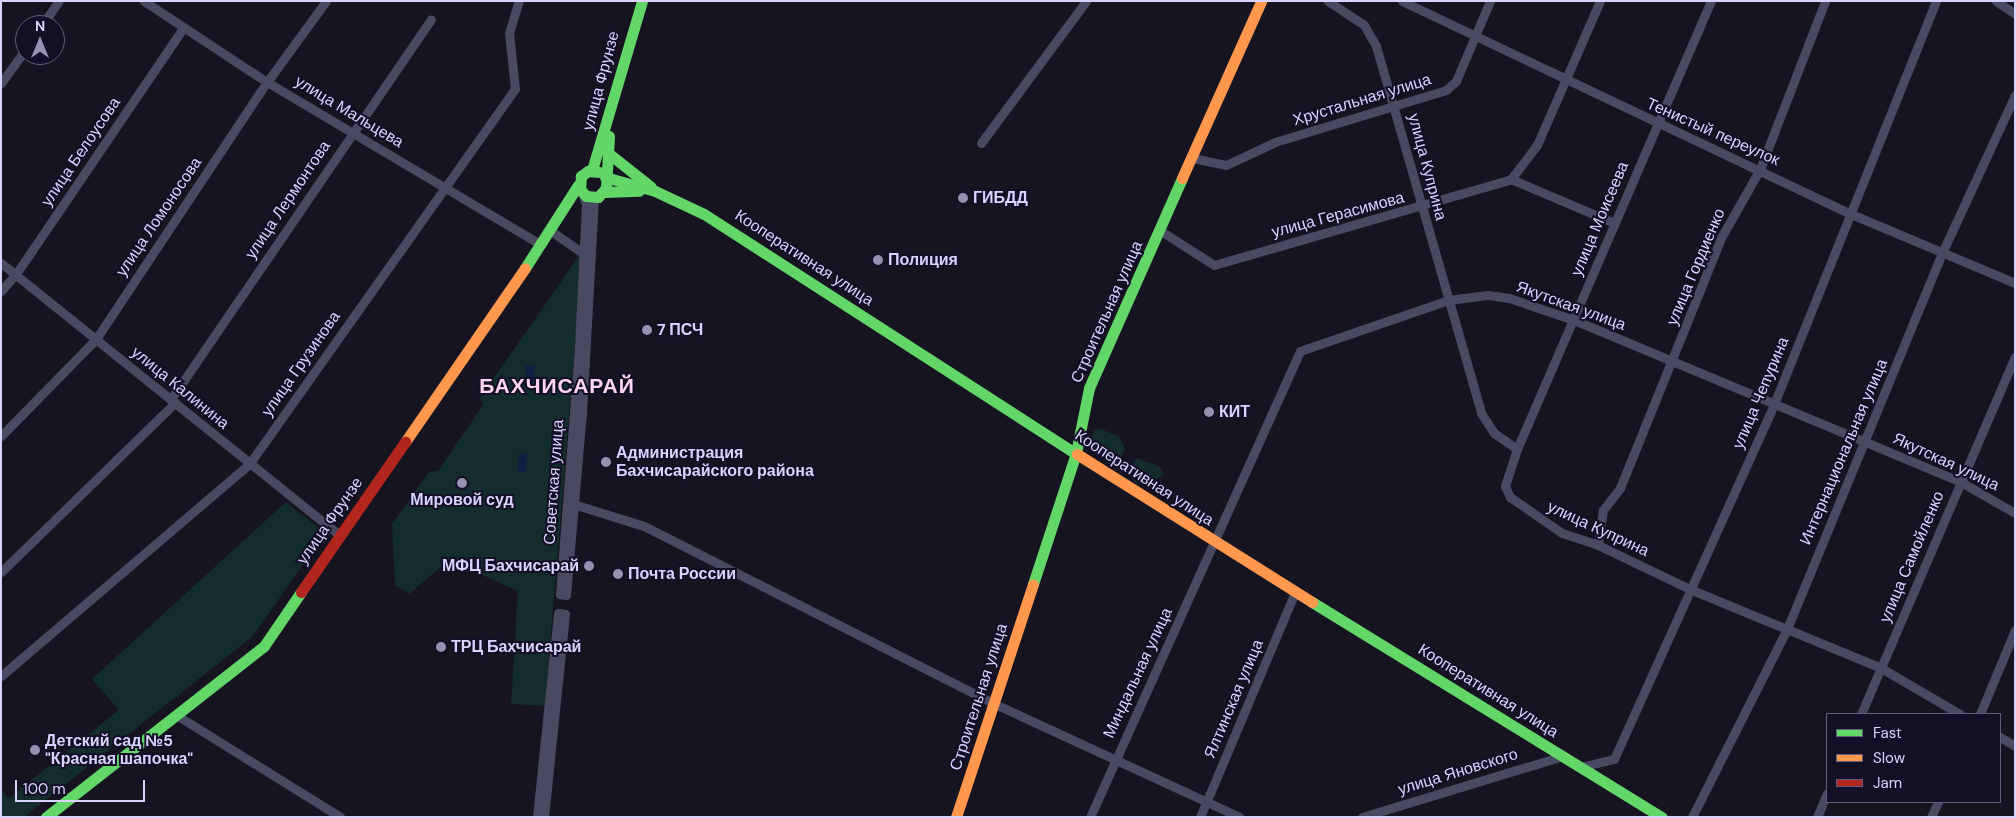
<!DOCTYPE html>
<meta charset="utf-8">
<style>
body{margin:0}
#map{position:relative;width:2016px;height:818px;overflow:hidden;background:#161421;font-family:"DM Sans",sans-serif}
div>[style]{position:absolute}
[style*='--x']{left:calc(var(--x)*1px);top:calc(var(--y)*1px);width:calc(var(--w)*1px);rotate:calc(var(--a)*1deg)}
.green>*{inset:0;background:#132c2d}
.water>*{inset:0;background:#0d2144;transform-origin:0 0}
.street>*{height:9px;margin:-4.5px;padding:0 4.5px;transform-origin:4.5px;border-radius:4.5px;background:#4a4962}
.fast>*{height:11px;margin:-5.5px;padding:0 5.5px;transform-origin:5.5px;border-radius:5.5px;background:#63d668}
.slow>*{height:11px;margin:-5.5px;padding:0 5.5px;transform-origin:5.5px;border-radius:5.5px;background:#ff974d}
.jam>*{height:11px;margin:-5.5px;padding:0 5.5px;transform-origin:5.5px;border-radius:5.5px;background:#b3261e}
.dots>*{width:14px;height:14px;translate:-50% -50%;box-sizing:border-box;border:2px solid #130f26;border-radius:50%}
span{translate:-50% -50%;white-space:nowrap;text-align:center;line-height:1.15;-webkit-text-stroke:4px #130f26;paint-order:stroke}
.street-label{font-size:16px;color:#d9d4ff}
.poi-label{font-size:16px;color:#d9d4ff;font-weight:700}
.left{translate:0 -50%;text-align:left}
.right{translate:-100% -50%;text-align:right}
.district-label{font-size:21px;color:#ffd6f0;font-weight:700;letter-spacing:1px}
.frame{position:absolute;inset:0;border:2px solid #d9d4ff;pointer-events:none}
.legend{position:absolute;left:1826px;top:713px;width:175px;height:90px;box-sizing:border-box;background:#130f26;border:1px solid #625e7d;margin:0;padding:6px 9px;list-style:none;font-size:15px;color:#d9d4ff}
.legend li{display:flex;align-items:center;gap:10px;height:25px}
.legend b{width:25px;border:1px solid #625e7d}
.north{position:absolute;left:15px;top:15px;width:50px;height:50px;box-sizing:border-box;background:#130f26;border:1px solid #625e7d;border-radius:50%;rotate:0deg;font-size:14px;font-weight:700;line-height:20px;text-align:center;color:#d9d4ff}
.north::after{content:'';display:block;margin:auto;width:18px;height:22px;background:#9591b1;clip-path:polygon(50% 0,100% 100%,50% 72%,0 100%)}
.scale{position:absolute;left:15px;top:780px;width:130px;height:22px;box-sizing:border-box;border:2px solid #d9d4ff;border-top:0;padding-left:6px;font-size:15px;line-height:18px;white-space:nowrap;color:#d9d4ff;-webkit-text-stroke:4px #130f26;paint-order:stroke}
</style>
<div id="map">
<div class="green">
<div style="clip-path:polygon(583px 250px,545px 706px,511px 704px,518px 591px,449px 560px,409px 594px,395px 585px,392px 524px,429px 472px,438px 471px,483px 405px,480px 398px)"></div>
<div style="clip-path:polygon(1100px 429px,1119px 436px,1125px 449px,1116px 466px,1110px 467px,1090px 444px,1094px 430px)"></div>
<div style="clip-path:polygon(1136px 458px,1159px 466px,1164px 475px,1147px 486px,1135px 483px,1129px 473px)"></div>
<div style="clip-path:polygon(286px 502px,325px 533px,253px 636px,24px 817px,1px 817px,1px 790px,9px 798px,119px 710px,92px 679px)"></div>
</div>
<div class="water">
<div style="left:526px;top:365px;width:9px;height:20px;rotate:6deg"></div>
<div style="clip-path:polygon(519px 453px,527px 453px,526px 472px,517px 472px)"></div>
</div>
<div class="street">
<div style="--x:144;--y:1;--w:147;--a:33.4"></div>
<div style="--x:267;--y:82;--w:319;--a:30.7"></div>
<div style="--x:1328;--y:1;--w:43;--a:33.7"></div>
<div style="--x:1364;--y:25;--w:24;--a:60"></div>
<div style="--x:1376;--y:46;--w:382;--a:74"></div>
<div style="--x:1481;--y:413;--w:24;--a:57"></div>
<div style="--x:1494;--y:433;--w:28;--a:35"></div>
<div style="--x:1517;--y:449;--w:39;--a:108"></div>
<div style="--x:1505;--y:486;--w:12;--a:66"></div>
<div style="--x:1510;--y:497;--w:63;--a:34.7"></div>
<div style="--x:1562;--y:533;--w:38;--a:18"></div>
<div style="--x:1598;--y:545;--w:104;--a:25.6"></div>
<div style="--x:1692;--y:590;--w:204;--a:22.4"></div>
<div style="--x:1881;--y:668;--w:91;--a:30.2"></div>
<div style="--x:1402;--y:1;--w:497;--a:25.4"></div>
<div style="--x:1851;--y:214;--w:178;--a:22.8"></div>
<div style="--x:1996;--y:1;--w:23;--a:34"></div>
<div style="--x:42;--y:25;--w:29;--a:-55"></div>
<div style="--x:1;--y:83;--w:41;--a:-54"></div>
<div style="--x:981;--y:143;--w:177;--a:-53.5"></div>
<div style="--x:1193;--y:158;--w:34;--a:12"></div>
<div style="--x:1226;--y:165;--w:54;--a:-25.1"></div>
<div style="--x:1275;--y:142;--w:179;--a:-16.9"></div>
<div style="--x:1446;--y:90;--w:13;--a:-42"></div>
<div style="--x:1456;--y:81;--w:87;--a:-67"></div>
<div style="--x:1511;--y:179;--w:112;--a:23.1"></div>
<div style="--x:582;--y:193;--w:12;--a:70"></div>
<div style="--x:586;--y:204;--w:143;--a:92.8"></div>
<div style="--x:579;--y:347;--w:248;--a:94.4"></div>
<div style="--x:560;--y:594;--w:6;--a:9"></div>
<div style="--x:566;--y:595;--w:183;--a:-85"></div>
<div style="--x:582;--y:413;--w:215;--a:-86.8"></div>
<div style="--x:551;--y:231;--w:44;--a:34.8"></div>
<div style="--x:1161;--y:231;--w:63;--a:32.7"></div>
<div style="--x:1214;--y:265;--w:309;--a:-16.1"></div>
<div style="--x:1511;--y:179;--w:43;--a:-52.6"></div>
<div style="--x:1537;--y:145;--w:157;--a:-66.4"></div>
<div style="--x:1;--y:263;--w:435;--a:38.8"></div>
<div style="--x:1;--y:291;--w:23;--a:-49"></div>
<div style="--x:16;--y:274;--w:297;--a:-55.8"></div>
<div style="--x:171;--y:399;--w:460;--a:-55.6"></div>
<div style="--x:1;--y:436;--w:136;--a:-45.6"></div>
<div style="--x:96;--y:339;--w:309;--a:-56.4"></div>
<div style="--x:267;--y:82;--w:100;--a:-53.9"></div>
<div style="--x:1517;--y:449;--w:488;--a:-66.6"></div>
<div style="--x:570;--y:503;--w:77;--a:17.3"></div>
<div style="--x:644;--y:526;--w:394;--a:26.9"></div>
<div style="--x:995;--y:704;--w:269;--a:24.8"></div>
<div style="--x:1598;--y:545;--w:35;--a:-82"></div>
<div style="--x:1603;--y:510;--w:28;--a:-52"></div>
<div style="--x:1620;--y:488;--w:272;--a:-68"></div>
<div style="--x:1722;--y:236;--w:77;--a:-60.4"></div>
<div style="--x:1760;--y:169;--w:180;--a:-68.8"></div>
<div style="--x:1;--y:572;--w:243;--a:-44.2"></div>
<div style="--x:1;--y:676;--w:328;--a:-40.5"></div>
<div style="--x:250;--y:463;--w:458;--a:-54.7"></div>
<div style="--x:515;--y:89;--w:56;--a:-96.1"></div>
<div style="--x:509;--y:33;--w:34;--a:-73"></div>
<div style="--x:1861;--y:714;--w:389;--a:-66.7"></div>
<div style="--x:1980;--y:714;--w:91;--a:-67.4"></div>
<div style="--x:178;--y:716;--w:191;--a:31.9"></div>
<div style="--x:2000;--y:737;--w:17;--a:31"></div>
<div style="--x:1581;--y:767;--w:34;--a:-14"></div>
<div style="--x:1614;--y:759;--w:389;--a:-65.7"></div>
<div style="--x:1774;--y:404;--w:434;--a:-68.1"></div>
<div style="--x:537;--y:817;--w:205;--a:-84.1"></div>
<div style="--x:558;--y:613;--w:7;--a:8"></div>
<div style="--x:565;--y:614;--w:204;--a:95.9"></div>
<div style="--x:1090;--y:817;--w:511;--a:-65.74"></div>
<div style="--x:1300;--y:351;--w:157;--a:-19"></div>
<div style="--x:1448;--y:300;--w:40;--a:-7.1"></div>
<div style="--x:1488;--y:295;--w:21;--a:8"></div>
<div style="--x:1509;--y:298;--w:69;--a:18.7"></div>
<div style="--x:1574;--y:320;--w:420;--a:22.7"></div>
<div style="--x:1961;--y:482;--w:62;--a:29.9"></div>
<div style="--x:1200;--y:817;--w:244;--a:-67.1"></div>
<div style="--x:1362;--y:817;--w:210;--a:-16.9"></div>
<div style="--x:1692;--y:817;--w:211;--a:-63.2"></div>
<div style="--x:1787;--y:629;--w:407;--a:-67.6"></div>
<div style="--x:1942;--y:253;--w:174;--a:-65.2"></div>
<div style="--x:1817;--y:817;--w:26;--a:-67"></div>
<div style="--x:1931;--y:817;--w:17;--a:-65"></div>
</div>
<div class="fast">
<div style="--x:607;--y:152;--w:56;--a:38.5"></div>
<div style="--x:592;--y:170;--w:176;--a:-73.5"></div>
<div style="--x:599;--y:172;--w:11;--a:-175"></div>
<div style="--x:588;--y:171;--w:9;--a:144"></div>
<div style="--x:581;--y:176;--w:13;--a:94"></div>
<div style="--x:580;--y:189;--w:9;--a:49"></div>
<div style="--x:586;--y:196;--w:12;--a:5"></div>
<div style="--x:598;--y:197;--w:12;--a:-48"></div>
<div style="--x:606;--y:188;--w:52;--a:-86.7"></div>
<div style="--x:605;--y:177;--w:52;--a:15.6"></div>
<div style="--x:655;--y:191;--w:54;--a:25.1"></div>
<div style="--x:704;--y:214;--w:444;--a:32.8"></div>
<div style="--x:604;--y:192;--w:35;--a:-2"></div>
<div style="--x:525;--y:268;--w:98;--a:-57.4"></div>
<div style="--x:1033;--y:584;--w:138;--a:-71.8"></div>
<div style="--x:1076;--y:453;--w:66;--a:-78.7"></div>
<div style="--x:1089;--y:388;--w:230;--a:-66.1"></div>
<div style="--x:1312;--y:602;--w:411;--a:31.6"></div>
<div style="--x:46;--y:817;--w:277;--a:-38.1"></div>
<div style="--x:264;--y:646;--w:65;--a:-55.6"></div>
</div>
<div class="slow">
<div style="--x:1182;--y:178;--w:194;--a:-65.9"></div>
<div style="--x:405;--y:442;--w:211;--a:-55.4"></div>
<div style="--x:1077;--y:454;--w:278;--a:32.2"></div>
<div style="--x:956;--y:817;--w:245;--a:-71.7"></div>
</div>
<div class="jam">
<div style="--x:301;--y:592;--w:183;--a:-55.3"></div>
</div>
<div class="dots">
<div style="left:963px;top:198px;background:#9591b1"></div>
<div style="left:878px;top:260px;background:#9591b1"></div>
<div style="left:647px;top:330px;background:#9591b1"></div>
<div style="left:1209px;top:412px;background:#9591b1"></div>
<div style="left:606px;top:462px;background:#9591b1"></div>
<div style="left:462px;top:483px;background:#9591b1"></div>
<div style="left:589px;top:566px;background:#9591b1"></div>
<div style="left:618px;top:574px;background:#9591b1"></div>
<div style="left:441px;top:647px;background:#9591b1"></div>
<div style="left:35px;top:750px;background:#9591b1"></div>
</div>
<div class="street-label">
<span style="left:601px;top:81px;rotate:-75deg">улица Фрунзе</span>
<span style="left:1362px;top:100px;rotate:-17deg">Хрустальная улица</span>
<span style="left:349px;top:112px;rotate:31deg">улица Мальцева</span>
<span style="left:1713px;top:132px;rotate:24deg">Тенистый переулок</span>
<span style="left:81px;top:152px;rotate:-56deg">улица Белоусова</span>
<span style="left:1427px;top:167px;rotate:75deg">улица Куприна</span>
<span style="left:288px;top:200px;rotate:-56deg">улица Лермонтова</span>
<span style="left:1338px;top:215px;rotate:-15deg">улица Герасимова</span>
<span style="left:159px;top:217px;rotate:-56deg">улица Ломоносова</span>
<span style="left:1600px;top:219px;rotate:-67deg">улица Моисеева</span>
<span style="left:804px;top:258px;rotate:33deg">Кооперативная улица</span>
<span style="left:1696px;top:267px;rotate:-67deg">улица Гордиенко</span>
<span style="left:1571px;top:306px;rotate:20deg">Якутская улица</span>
<span style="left:1107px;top:312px;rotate:-66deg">Строительная улица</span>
<span style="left:301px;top:364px;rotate:-55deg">улица Грузинова</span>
<span style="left:180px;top:388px;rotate:39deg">улица Калинина</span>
<span style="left:1761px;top:393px;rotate:-67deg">улица Чепурина</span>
<span style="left:1844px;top:452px;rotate:-67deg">Интернациональная улица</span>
<span style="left:1946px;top:462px;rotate:25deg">Якутская улица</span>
<span style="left:1144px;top:478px;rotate:33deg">Кооперативная улица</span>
<span style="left:554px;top:482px;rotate:-86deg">Советская улица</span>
<span style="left:330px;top:521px;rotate:-55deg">улица Фрунзе</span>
<span style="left:1598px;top:529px;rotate:25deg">улица Куприна</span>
<span style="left:1912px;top:557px;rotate:-67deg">улица Самойленко</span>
<span style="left:1138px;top:673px;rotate:-65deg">Миндальная улица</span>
<span style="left:1488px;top:691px;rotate:32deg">Кооперативная улица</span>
<span style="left:979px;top:697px;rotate:-72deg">Строительная улица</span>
<span style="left:1234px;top:699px;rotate:-67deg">Ялтинская улица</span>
<span style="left:1458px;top:772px;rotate:-17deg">улица Яновского</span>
</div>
<div class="poi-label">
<span class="left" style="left:973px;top:198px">ГИБДД</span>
<span class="left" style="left:888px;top:260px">Полиция</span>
<span class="left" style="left:657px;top:330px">7 ПСЧ</span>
<span class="left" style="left:1219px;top:412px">КИТ</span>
<span class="left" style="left:616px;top:462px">Администрация<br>Бахчисарайского района</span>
<span style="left:462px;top:500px">Мировой суд</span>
<span class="right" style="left:579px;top:566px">МФЦ Бахчисарай</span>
<span class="left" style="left:628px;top:574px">Почта России</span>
<span class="left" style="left:451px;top:647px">ТРЦ Бахчисарай</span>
<span class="left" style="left:45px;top:750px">Детский сад №5<br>"Красная шапочка"</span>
</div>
<div class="district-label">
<span style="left:557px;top:386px">БАХЧИСАРАЙ</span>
</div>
<div class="frame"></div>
<ul class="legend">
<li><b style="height:6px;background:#63d668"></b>Fast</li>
<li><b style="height:6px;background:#ff974d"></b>Slow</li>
<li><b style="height:6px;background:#b3261e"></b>Jam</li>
</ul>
<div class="north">N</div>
<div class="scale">100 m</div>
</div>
